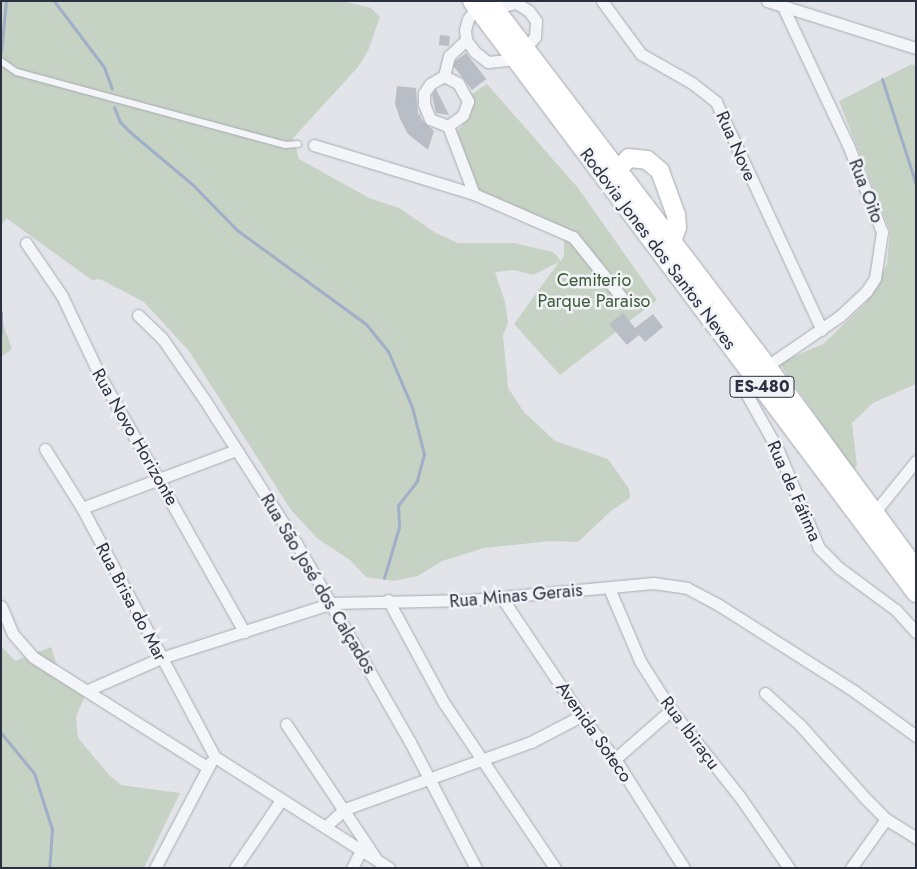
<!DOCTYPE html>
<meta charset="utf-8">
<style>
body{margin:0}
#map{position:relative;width:917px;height:869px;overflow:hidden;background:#e2e4e9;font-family:Jost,sans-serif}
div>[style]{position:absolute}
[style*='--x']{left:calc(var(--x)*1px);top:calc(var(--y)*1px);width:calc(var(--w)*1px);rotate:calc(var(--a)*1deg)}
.green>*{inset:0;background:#c6d2c3}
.stream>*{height:3px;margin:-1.5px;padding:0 1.5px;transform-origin:1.5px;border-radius:1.5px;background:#9fafc7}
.building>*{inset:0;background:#b9bdc6;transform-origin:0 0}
.roads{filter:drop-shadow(0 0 1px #a7abb3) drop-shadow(0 0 1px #a7abb3)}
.lane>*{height:5.5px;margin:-2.75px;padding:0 2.75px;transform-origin:2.75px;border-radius:2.75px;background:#f4f5f8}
.street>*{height:11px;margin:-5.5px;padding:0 5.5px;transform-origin:5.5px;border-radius:5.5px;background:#f4f5f8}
.primary>*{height:18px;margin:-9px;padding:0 9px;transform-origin:9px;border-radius:9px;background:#fff}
span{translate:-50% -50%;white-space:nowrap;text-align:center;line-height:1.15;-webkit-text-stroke:5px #f1f3f7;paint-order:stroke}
.shield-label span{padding:1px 4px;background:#f1f3f7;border:1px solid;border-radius:4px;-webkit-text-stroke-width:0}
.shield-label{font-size:16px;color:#2b3140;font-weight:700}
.street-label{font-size:18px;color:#2b3140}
.park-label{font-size:18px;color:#3d5b39}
.frame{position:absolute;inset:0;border:2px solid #2b3140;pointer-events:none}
</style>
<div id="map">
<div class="green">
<div style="clip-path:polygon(1px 1px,342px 1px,371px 8px,380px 17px,368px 51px,358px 67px,293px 138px,299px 159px,369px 198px,399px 208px,436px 233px,458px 243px,514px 243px,553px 252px,561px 261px,564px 256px,564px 231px,479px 195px,455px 134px,470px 116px,472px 94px,487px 84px,578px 188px,657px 300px,560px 375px,514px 324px,559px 262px,533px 275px,514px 270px,495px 272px,505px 302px,508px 323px,503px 335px,508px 388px,524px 412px,555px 441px,608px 459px,629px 489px,630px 498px,611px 511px,578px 542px,550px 541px,484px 548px,442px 561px,418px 576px,393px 581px,366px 577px,350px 560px,318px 539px,291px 510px,189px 351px,144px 302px,100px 279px,92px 280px,6px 218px,1px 227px)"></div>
<div style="clip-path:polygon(912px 64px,916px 66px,916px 384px,873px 403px,852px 423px,857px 465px,854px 470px,779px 363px,823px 344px,865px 304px,887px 264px,890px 231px,839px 101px)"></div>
<div style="clip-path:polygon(1px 318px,12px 349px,1px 357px)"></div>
<div style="clip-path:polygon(1px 646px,15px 661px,51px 647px,61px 678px,87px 691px,76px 717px,78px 738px,109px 775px,121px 785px,180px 793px,144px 868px,1px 868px)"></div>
</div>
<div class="stream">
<div style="--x:54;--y:1;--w:83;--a:52.9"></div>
<div style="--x:104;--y:67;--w:23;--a:70"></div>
<div style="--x:1;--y:52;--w:51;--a:-84.4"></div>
<div style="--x:882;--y:79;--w:110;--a:72.1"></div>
<div style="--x:114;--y:107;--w:16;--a:68"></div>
<div style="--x:120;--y:122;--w:14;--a:45"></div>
<div style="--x:130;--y:132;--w:81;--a:40"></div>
<div style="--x:192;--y:184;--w:64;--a:45.6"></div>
<div style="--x:237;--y:230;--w:160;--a:36.1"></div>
<div style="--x:366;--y:324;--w:35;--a:51"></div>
<div style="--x:388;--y:351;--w:61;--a:66.8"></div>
<div style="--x:412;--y:407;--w:49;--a:75.7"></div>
<div style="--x:424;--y:454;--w:28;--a:105"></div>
<div style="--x:417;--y:481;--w:31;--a:128"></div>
<div style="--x:398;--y:505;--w:22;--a:87"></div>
<div style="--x:399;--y:527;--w:53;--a:106.4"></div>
<div style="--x:1;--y:312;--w:21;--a:90"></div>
<div style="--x:1;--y:733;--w:52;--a:50.5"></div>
<div style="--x:34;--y:773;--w:59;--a:72.2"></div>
<div style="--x:52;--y:829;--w:39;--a:94"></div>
</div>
<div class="building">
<div style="left:440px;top:35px;width:10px;height:10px;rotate:6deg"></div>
<div style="left:466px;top:53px;width:33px;height:18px;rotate:52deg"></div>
<div style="clip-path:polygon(397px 86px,416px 88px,418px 116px,420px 113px,421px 119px,434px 131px,428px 150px,408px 134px,400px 119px,395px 104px)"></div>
<div style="clip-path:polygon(436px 89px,449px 115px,436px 113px,432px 95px)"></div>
<div style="clip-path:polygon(623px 313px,635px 328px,653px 314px,663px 327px,645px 342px,639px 335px,627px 345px,609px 324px)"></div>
</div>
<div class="roads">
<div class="lane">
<div style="--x:1;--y:61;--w:19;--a:35"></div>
<div style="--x:17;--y:72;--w:278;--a:15.2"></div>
<div style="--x:285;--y:145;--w:13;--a:-4"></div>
</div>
<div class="street">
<div style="--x:602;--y:1;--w:66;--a:53.7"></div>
<div style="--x:641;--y:54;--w:59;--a:29.6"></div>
<div style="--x:692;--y:83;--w:31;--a:38"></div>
<div style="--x:716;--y:102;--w:251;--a:65.1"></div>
<div style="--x:767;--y:1;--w:156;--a:17.5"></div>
<div style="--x:477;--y:7;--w:15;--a:127"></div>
<div style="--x:468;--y:19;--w:11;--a:105"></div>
<div style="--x:465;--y:30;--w:10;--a:84"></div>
<div style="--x:466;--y:40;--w:15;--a:53"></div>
<div style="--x:475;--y:52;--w:16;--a:38"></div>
<div style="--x:488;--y:62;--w:27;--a:-6"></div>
<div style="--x:515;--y:59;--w:30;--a:-48"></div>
<div style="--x:535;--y:37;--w:16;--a:-86"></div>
<div style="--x:536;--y:21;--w:12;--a:-125"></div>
<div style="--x:529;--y:11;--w:15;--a:-148"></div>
<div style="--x:516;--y:3;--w:22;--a:167"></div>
<div style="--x:444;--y:76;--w:16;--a:27"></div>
<div style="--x:458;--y:83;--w:21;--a:61"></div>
<div style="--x:468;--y:101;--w:15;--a:110"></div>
<div style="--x:463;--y:115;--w:19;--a:144"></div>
<div style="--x:448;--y:126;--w:19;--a:-159"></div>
<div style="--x:430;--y:119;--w:16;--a:-112"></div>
<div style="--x:424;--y:104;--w:11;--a:-90"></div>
<div style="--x:424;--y:93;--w:11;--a:-56"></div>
<div style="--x:430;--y:84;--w:16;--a:-30"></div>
<div style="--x:444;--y:76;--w:21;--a:-76"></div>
<div style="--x:449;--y:56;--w:23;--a:-43"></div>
<div style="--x:448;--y:126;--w:73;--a:69.1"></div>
<div style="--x:314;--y:145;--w:167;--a:17"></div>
<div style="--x:474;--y:194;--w:108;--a:23.5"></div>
<div style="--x:573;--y:237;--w:80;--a:51.1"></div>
<div style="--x:26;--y:243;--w:64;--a:55.8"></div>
<div style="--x:62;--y:296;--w:89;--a:64.6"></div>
<div style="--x:100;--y:376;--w:294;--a:60.6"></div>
<div style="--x:138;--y:315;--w:33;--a:44"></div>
<div style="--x:162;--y:338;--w:74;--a:55.5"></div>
<div style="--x:204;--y:399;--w:171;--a:57.4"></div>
<div style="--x:296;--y:543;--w:229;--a:60.2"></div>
<div style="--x:410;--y:742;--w:142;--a:62.4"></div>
<div style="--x:767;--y:366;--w:88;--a:-34.4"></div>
<div style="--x:840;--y:316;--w:35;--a:-43"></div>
<div style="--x:866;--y:292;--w:17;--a:-57"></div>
<div style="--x:875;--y:278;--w:47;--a:-81.3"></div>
<div style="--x:882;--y:232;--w:93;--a:-111.3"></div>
<div style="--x:848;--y:145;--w:153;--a:-115.2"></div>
<div style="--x:752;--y:373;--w:12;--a:125"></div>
<div style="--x:745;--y:383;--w:10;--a:84"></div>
<div style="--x:746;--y:393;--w:65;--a:60.7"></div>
<div style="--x:778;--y:450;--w:106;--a:67.3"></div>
<div style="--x:819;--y:548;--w:28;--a:45"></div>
<div style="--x:839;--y:568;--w:71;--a:36.4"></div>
<div style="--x:896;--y:610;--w:30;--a:48"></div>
<div style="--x:45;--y:449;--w:70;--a:57.9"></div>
<div style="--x:82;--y:508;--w:282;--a:61.9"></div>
<div style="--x:215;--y:757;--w:206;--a:32.5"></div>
<div style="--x:82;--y:508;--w:165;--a:-20.6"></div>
<div style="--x:874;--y:513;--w:67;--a:-51.1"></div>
<div style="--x:609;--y:588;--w:79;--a:67"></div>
<div style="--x:640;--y:661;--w:58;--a:57.7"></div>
<div style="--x:671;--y:710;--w:111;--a:51.6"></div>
<div style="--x:740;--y:797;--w:86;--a:55.4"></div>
<div style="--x:502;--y:598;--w:142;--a:56.2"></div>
<div style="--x:581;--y:716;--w:55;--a:51.7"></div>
<div style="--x:615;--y:759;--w:129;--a:57.7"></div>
<div style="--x:388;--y:600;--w:117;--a:61.5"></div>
<div style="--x:444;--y:703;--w:199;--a:56.1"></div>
<div style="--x:1;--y:606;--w:30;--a:67"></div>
<div style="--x:13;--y:634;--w:30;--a:49"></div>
<div style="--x:33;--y:657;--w:206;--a:32.3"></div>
<div style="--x:88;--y:690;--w:80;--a:-23.7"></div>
<div style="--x:161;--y:658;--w:180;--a:-17.8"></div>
<div style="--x:332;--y:603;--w:138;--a:-1.2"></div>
<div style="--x:470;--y:600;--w:184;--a:-5.3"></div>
<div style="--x:653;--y:583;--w:34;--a:8"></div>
<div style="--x:687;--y:588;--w:36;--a:28"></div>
<div style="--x:719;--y:605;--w:160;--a:32.5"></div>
<div style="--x:854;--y:691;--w:77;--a:36"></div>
<div style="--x:765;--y:693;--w:47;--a:42.4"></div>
<div style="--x:800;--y:725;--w:99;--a:48.3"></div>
<div style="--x:866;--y:799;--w:28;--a:45"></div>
<div style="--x:886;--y:819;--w:36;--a:32"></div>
<div style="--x:286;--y:724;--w:160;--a:56.2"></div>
<div style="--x:615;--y:759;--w:74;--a:-41.2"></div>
<div style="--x:325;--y:827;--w:27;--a:-42"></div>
<div style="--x:345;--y:809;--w:198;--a:-19.8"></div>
<div style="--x:531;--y:742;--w:56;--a:-27.5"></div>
<div style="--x:155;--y:868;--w:120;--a:-62.2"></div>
<div style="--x:235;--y:868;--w:82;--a:-55.9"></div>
<div style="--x:352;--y:868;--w:20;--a:-63"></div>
<div style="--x:851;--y:868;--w:60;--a:-54.5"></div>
</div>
<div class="primary">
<div style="--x:472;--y:1;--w:740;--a:53.13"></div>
<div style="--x:489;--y:1;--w:449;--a:52.7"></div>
<div style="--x:761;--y:358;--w:262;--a:53.7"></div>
<div style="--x:611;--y:176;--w:25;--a:-45"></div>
<div style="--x:629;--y:158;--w:18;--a:6"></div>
<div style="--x:647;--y:160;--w:17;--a:40"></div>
<div style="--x:660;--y:171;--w:47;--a:70"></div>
<div style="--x:676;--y:215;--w:12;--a:85"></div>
<div style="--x:677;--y:227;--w:16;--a:108"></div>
</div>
</div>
<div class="shield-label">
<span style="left:762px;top:387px">ES-480</span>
</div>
<div class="street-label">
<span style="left:736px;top:146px;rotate:66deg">Rua Nove</span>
<span style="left:866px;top:191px;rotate:69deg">Rua Oito</span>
<span style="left:658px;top:249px;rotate:53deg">Rodovia Jones dos Santos Neves</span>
<span style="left:135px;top:437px;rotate:60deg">Rua Novo Horizonte</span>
<span style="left:794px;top:491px;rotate:66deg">Rua de Fátima</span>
<span style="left:318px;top:584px;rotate:59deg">Rua São José dos Calçados</span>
<span style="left:516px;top:596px;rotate:-5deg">Rua Minas Gerais</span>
<span style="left:131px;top:602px;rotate:62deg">Rua Brisa do Mar</span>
<span style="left:594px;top:732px;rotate:55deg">Avenida Soteco</span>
<span style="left:690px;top:733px;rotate:53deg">Rua Ibiraçu</span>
</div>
<div class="park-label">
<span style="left:594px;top:291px">Cemiterio<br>Parque Paraiso</span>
</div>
<div class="frame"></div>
</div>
